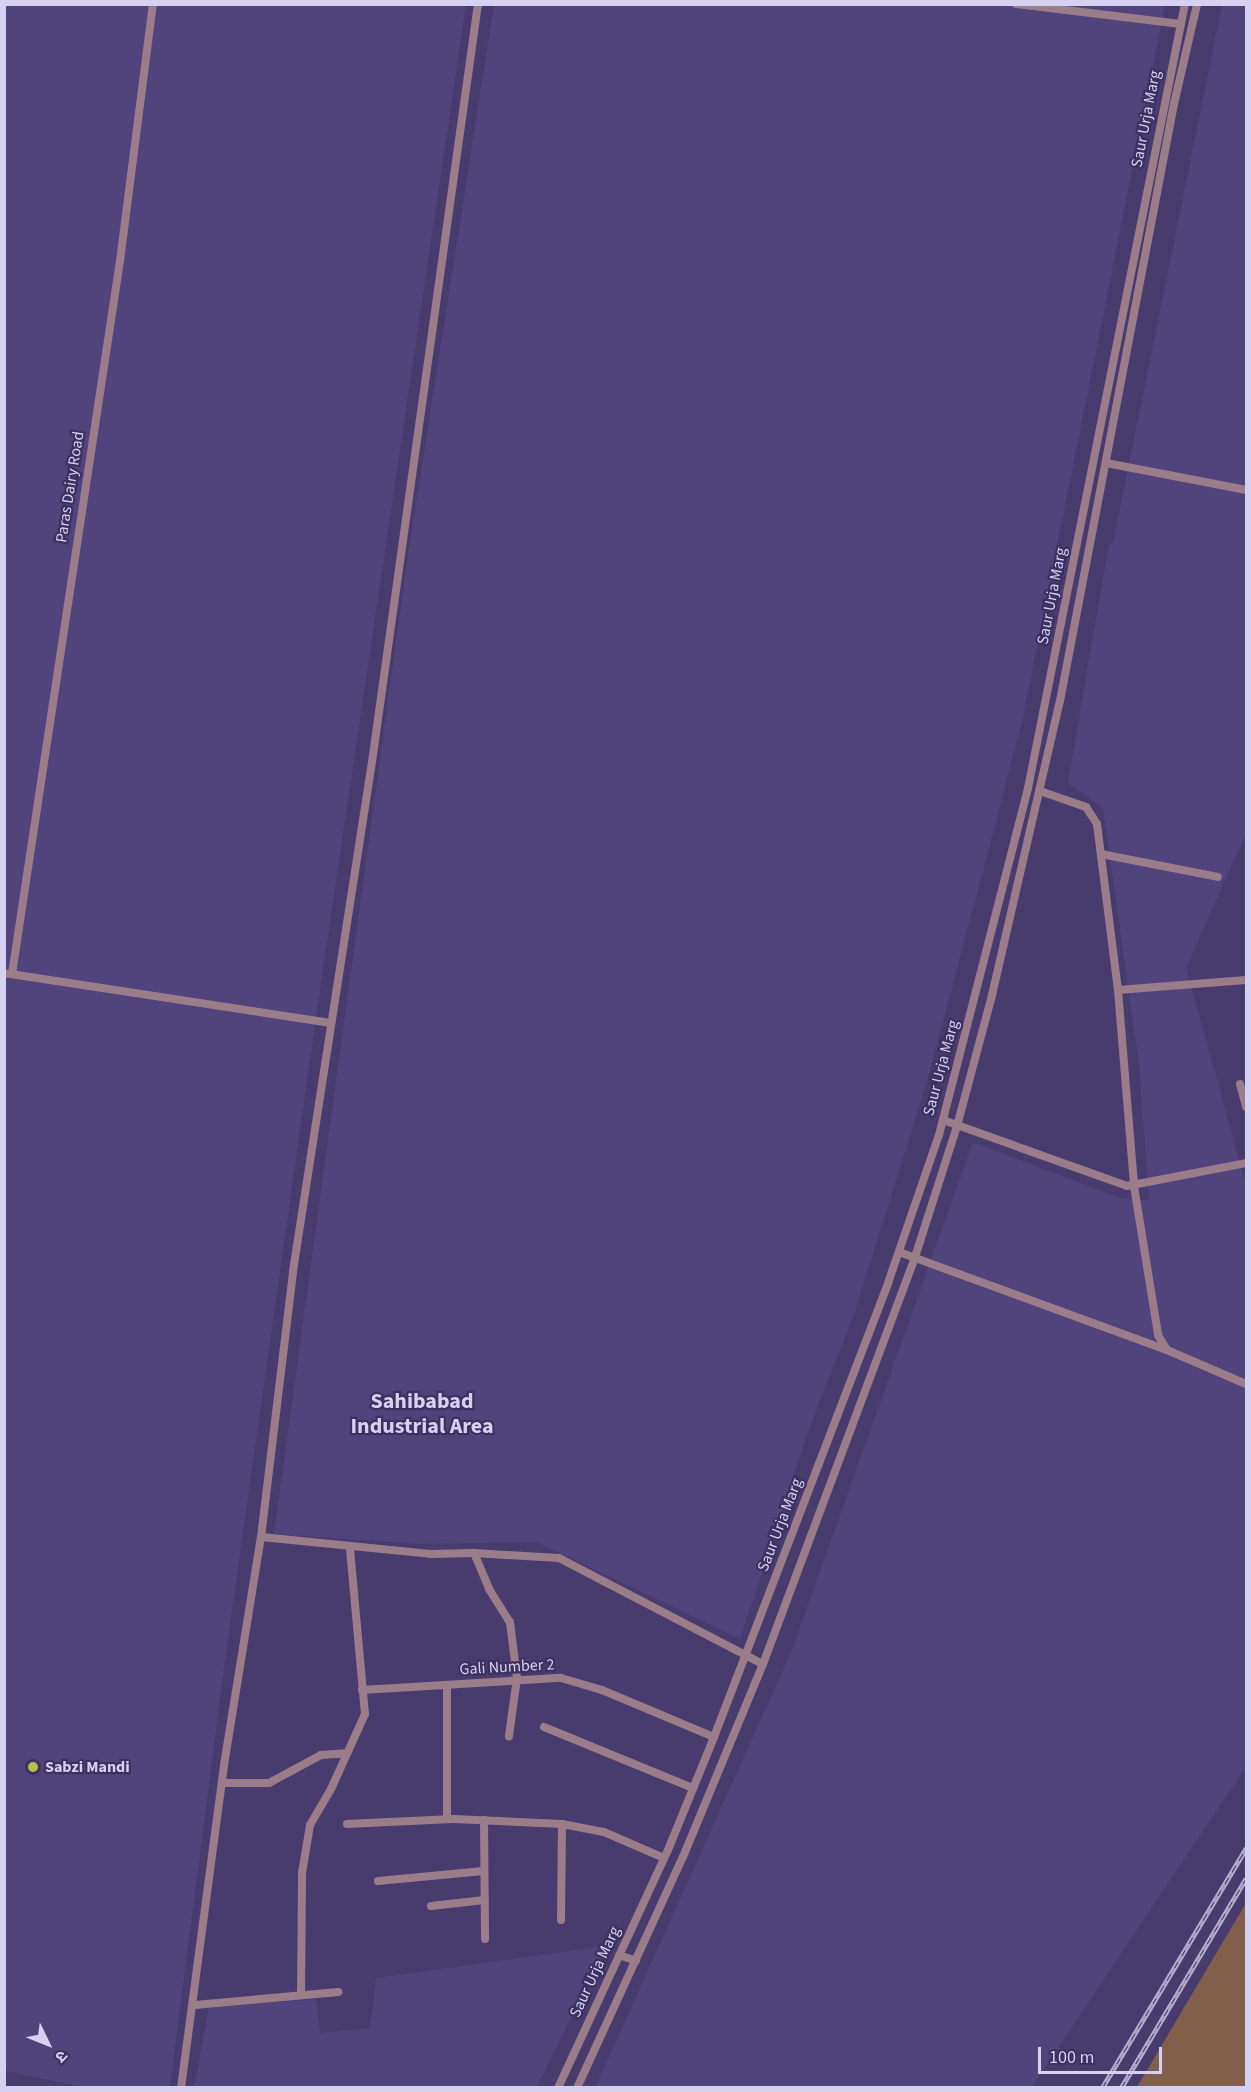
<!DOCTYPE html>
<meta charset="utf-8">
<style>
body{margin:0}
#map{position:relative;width:1251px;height:2092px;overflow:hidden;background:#483c6e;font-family:"Source Sans 3","Noto Sans Devanagari",sans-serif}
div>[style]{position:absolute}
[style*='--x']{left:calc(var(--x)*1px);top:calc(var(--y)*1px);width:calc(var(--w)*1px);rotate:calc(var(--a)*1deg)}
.built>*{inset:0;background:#51437c}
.green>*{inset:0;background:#825f4a}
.minor>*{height:8px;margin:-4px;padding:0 4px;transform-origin:4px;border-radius:4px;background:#9a7d89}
.rail>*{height:4.5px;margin-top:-2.25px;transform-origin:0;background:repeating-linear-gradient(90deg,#3d3162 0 7px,#b3add0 0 14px);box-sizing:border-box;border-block:2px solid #b3add0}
.dots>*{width:16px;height:16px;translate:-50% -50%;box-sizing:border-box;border:3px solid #3d3162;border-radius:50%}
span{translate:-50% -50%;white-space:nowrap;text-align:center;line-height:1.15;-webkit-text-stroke:4.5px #3d3162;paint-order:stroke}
.street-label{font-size:16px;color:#d6d1f0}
.poi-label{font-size:16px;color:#d6d1f0;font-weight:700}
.left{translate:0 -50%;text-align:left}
.district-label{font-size:22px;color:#d6d1f0;font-weight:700}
.frame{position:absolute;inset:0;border:6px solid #d6d1f0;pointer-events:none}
.north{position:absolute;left:18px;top:2014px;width:60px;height:60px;-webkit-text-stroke:4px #3d3162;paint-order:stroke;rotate:133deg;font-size:16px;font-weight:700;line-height:24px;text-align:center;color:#d6d1f0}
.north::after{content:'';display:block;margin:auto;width:21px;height:27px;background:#d6d1f0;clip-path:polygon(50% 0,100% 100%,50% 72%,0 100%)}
.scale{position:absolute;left:1038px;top:2047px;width:124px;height:27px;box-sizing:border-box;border:3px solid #d6d1f0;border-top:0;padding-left:8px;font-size:18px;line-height:21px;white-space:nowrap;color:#d6d1f0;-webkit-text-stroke:4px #3d3162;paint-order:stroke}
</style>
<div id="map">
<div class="built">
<div style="clip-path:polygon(4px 5px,466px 5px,318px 1003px,225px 1660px,170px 2087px,84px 2087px,5px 2071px)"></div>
<div style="clip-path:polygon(494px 5px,1165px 5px,1023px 717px,996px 822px,926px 1085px,854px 1314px,810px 1426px,740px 1639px,537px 1542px,421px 1544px,274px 1534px,408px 555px)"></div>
<div style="clip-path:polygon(1222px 5px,1246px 5px,1246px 833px,1186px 968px,1246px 1185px,1246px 1767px,1032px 2087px,595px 2088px,792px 1650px,973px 1142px,1120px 1198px,1149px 1200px,1139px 1065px,1103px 808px,1068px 783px,1109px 543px,1113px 543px)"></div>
<div style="clip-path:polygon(606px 1946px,537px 2087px,194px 2087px,209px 2008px,316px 1999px,320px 2033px,370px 2028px,376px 1978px)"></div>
</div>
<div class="green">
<div style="clip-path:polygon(1246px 1903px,1246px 2087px,1137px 2087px)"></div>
</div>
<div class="minor">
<div style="--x:1016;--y:4;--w:166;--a:6.9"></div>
<div style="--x:1106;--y:463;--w:143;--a:10.9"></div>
<div style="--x:1040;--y:791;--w:49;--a:19.2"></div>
<div style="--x:1086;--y:807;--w:20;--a:57"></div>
<div style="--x:1097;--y:824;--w:167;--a:82.8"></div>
<div style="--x:1118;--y:990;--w:197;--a:85.3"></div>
<div style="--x:1134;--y:1186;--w:151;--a:80.8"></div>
<div style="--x:1158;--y:1335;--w:17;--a:59"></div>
<div style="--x:1101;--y:854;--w:119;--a:11.1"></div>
<div style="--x:4;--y:973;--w:329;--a:8.7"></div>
<div style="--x:12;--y:974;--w:721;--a:-81.39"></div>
<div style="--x:120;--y:261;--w:259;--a:-82.7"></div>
<div style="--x:1118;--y:990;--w:128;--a:-4.5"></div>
<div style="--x:1240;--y:1084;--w:24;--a:75"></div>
<div style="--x:943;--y:1120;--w:195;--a:19.7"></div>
<div style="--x:1127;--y:1186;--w:121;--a:-10.9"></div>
<div style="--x:899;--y:1252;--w:285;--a:20.1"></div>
<div style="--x:1167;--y:1350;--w:86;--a:23.3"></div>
<div style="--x:261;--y:1537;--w:170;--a:5.7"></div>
<div style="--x:430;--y:1554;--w:44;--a:-1.3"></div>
<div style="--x:474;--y:1553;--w:85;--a:3.4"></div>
<div style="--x:559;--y:1558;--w:230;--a:27.5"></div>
<div style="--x:474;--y:1553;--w:39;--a:67"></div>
<div style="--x:489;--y:1589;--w:39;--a:58"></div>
<div style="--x:510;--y:1622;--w:56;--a:82.9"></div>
<div style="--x:517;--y:1678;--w:59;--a:97.9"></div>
<div style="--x:447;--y:1685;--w:134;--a:90"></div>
<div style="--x:362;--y:1690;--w:199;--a:-3.5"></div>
<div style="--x:561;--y:1678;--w:43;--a:16.3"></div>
<div style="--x:602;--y:1690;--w:121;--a:22.8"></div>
<div style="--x:544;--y:1727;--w:161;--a:22.3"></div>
<div style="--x:222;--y:1783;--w:47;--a:0"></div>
<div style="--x:269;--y:1783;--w:59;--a:-28.3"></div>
<div style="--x:321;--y:1755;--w:26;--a:-4"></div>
<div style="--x:484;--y:1820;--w:119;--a:89.5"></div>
<div style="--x:347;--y:1824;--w:106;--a:-2.7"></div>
<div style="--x:453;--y:1819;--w:109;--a:2.6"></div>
<div style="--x:562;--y:1824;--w:43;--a:10.8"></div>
<div style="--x:604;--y:1832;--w:65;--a:23.4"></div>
<div style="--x:378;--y:1881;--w:106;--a:-5.4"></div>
<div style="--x:431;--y:1906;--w:54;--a:-6.3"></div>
<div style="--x:561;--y:1920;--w:96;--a:-89.4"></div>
<div style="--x:619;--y:1955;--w:18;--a:19"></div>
<div style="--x:301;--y:1994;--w:121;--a:-89.5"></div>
<div style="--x:302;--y:1873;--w:49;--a:-80.5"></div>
<div style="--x:310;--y:1825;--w:42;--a:-59.7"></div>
<div style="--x:331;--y:1789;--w:82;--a:-65.6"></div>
<div style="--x:365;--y:1714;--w:167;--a:-95.2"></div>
<div style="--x:195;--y:2005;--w:144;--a:-5.2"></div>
<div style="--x:181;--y:2088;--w:326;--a:-82.4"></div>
<div style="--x:224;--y:1765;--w:231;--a:-80.8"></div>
<div style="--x:261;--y:1537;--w:268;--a:-83.1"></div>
<div style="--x:293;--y:1271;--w:515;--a:-81.18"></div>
<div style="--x:372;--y:762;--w:765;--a:-82.04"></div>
<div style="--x:558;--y:2088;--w:262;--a:-65.2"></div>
<div style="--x:668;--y:1850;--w:122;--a:-67.8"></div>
<div style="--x:714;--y:1737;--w:486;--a:-69"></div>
<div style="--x:888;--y:1283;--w:157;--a:-71"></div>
<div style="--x:939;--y:1135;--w:358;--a:-75.6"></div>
<div style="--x:1028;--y:788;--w:800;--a:-78.68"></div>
<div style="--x:577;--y:2088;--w:254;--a:-65.4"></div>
<div style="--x:683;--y:1857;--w:209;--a:-67.5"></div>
<div style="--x:763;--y:1664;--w:434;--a:-69.5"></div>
<div style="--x:915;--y:1257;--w:138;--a:-72.2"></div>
<div style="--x:957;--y:1126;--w:136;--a:-75"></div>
<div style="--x:992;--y:995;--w:302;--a:-77"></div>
<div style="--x:1060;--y:701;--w:608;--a:-79.19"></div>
<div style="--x:1174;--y:104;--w:103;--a:-77"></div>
</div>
<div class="rail">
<div style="--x:1102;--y:2088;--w:280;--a:-59"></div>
<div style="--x:1121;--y:2088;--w:244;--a:-59.2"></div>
</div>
<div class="dots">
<div style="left:33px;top:1767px;background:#b8c147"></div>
</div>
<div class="street-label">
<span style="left:1146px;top:119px;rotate:-79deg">Saur Urja Marg</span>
<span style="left:70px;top:487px;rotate:-81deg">Paras Dairy Road</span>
<span style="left:1052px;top:596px;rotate:-79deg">Saur Urja Marg</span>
<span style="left:941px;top:1068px;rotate:-75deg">Saur Urja Marg</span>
<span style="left:780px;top:1525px;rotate:-69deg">Saur Urja Marg</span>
<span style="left:507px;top:1667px;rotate:-3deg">Gali Number 2</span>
<span style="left:595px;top:1972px;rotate:-65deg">Saur Urja Marg</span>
</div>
<div class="poi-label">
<span class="left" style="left:45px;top:1767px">Sabzi Mandi</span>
</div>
<div class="district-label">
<span style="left:422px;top:1414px">Sahibabad<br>Industrial Area</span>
</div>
<div class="frame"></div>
<div class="north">उ</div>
<div class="scale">100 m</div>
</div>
